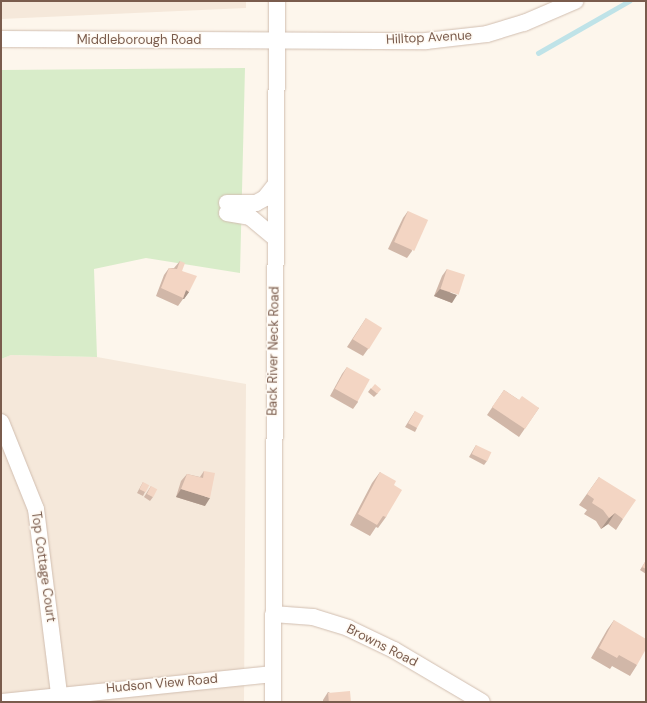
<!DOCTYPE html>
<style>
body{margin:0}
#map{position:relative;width:647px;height:703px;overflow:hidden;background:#fdf6ec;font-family:"DM Sans",sans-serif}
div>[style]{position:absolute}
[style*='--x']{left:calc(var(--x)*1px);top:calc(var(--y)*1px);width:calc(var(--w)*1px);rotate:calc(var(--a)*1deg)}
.residential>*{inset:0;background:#f5e8da}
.green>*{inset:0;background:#d8ecc9}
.stream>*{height:4.5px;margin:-2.25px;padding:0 2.25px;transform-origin:2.25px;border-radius:2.25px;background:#bfe3e8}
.roads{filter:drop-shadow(0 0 1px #d1beb0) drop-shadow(0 0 1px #d1beb0)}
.minor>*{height:16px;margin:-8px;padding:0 8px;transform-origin:8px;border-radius:8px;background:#fff}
.wall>*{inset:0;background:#d1b7a8}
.shaded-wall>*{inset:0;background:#aa9588}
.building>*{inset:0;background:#f3d5c3;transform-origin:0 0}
span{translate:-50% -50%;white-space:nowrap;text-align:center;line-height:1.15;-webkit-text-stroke:3px #fffaf3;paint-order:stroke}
.street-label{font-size:13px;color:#7a5c4d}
.frame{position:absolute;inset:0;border:2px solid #7a5c4d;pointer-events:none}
</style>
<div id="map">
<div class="residential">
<div style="clip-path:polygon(1px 1px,246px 1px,246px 8px,1px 19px)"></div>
<div style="clip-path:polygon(11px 355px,97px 357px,246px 384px,244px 702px,1px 702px,1px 359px)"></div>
</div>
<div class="green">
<div style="clip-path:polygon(245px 68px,240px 273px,146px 258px,94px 269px,97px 357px,11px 355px,1px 359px,1px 70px)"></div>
</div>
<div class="stream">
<div style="--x:538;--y:53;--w:105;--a:-29.7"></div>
</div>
<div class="roads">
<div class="minor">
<div style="--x:1;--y:39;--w:425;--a:0.3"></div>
<div style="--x:426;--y:41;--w:61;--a:-6.5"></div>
<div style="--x:487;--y:34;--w:39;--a:-17"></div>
<div style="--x:524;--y:23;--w:56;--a:-23.3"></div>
<div style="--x:227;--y:203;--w:29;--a:0"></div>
<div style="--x:256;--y:203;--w:10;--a:-29"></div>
<div style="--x:265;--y:198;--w:16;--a:-52"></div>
<div style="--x:227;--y:213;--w:23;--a:10"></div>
<div style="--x:250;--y:217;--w:34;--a:40"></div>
<div style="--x:1;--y:422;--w:94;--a:68.1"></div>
<div style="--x:36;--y:509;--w:186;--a:82.9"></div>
<div style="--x:273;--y:614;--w:40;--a:4.3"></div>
<div style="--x:313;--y:617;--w:37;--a:17"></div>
<div style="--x:348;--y:628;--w:51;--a:25.6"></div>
<div style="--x:394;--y:650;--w:102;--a:30.6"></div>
<div style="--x:3;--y:702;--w:271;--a:-5.9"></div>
<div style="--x:273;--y:702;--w:701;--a:-89.67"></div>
</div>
</div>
<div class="wall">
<div style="clip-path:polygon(408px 211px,412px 251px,407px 258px,388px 249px,403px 218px)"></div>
<div style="clip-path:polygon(180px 261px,182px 271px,189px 292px,184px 299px,183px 299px,178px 306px,156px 296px,164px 275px,169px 268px,174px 268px)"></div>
<div style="clip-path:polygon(447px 269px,452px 303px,434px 296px,442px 276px)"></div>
<div style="clip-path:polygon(366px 318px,368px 349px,363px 356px,347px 347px)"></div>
<div style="clip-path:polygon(347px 367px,358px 402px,353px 409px,330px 396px,342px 374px)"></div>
<div style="clip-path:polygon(371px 388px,378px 393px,374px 397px,368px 392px)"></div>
<div style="clip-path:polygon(504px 390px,519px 400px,539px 408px,519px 437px,487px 415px)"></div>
<div style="clip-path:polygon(415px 411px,417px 428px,415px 432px,405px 427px)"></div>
<div style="clip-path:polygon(476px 445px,487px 461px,484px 465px,469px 457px)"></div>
<div style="clip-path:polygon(204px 471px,205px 506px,176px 497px,181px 481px,187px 474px,200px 477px)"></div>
<div style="clip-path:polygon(380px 472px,394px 485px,386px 517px,378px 528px,376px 527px,370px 536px,350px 525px,372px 483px)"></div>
<div style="clip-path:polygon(599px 477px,623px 519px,616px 530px,608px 524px,601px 529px,596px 521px,584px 514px,587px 510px,579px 505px)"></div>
<div style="clip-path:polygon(143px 482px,145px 492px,143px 496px,137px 493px)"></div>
<div style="clip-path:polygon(151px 486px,153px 497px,150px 501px,144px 497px)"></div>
<div style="clip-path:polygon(645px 562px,646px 562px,646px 574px,640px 570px)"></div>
<div style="clip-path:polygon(614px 620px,637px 665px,630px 676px,612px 666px,610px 669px,591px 658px,607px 630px)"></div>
<div style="clip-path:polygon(328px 692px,351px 702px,323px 702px,323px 700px)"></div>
</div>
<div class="shaded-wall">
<div style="clip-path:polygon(440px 289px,457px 295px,452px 303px,434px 296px)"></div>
<div style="clip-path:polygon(186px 290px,189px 292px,184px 299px,183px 299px)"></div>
<div style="clip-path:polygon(181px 489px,210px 498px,205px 506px,176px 497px)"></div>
<div style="clip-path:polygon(615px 513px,608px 524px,601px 529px,609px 518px)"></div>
</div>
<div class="building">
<div style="left:408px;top:211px;width:22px;height:34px;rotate:24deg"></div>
<div style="clip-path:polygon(180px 261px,185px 263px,182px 271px,197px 276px,189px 292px,186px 290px,183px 298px,161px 288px,169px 268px,177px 269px)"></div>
<div style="left:447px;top:269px;width:19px;height:21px;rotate:18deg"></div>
<div style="left:366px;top:318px;width:19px;height:25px;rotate:32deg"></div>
<div style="left:347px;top:367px;width:26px;height:25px;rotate:29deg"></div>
<div style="left:375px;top:384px;width:8px;height:6px;rotate:40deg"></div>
<div style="clip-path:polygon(504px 390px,519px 400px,522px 396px,539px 408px,525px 429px,492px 407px)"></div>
<div style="left:415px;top:411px;width:10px;height:14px;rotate:29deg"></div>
<div style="left:476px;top:445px;width:17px;height:10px;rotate:25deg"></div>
<div style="clip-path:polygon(204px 471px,215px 473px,210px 498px,181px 489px,187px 474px,203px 478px)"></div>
<div style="clip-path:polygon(380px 472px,396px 481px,394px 485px,402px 490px,386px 517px,383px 516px,377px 525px,358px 514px)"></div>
<div style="clip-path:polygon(599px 477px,636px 500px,623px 519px,615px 513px,609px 518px,603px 510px,592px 503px,594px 499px,587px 494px)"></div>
<div style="left:143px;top:482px;width:7px;height:8px;rotate:27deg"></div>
<div style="left:151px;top:486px;width:7px;height:9px;rotate:27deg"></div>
<div style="clip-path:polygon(645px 562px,646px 562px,646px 569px,642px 567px)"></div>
<div style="clip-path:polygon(614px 620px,646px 639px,646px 649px,637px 665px,619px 655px,617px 658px,599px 648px)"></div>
<div style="left:350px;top:691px;width:11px;height:22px;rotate:85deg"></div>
</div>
<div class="street-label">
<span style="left:429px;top:38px;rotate:-3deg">Hilltop Avenue</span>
<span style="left:139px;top:40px">Middleborough Road</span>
<span style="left:274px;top:351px;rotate:-89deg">Back River Neck Road</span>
<span style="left:43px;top:567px;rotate:82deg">Top Cottage Court</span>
<span style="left:382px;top:646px;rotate:27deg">Browns Road</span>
<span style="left:162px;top:684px;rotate:-5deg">Hudson View Road</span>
</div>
<div class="frame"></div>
</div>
